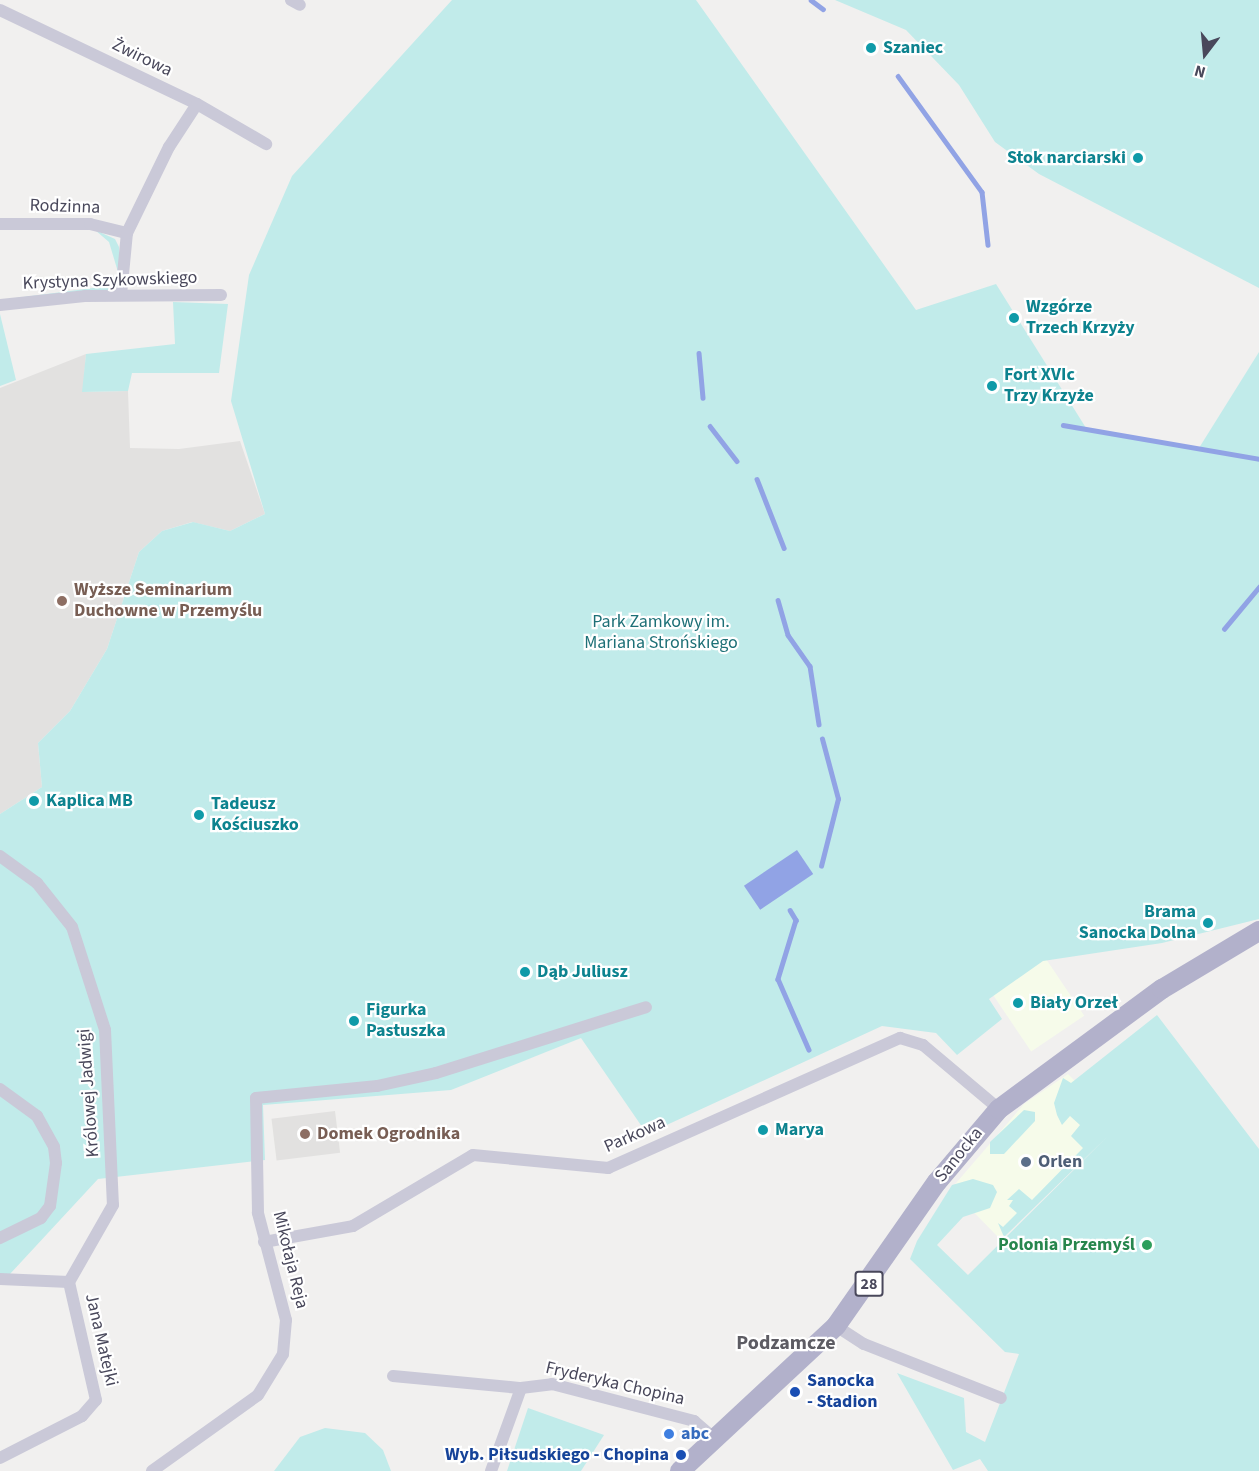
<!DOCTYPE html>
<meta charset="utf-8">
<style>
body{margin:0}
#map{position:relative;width:1259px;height:1471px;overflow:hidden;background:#f1f0ef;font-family:"Source Sans 3",sans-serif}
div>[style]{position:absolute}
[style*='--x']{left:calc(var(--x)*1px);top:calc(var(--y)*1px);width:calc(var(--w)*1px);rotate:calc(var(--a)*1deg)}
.commercial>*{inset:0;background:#f6fbea;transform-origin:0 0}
.education>*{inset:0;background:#e2e1e0;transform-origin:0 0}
.green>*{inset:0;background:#c1ebea}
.water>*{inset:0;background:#91a3e5;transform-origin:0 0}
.stream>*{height:4.5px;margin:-2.25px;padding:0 2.25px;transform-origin:2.25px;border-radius:2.25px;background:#91a3e5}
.street>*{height:12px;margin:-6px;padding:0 6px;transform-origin:6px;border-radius:6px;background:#cac9d8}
.primary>*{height:20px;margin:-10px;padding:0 10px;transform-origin:10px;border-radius:10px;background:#b2b1cb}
.dots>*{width:16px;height:16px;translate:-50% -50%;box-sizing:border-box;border:3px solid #fff;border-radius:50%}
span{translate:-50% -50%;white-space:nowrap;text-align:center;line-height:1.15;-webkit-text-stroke:4.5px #fff;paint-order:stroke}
.shield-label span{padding:2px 4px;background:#fff;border:2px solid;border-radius:4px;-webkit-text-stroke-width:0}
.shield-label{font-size:16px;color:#49485b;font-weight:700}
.culture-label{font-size:18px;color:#0d838f;font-weight:700}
.left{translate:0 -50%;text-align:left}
.right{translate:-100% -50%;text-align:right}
.street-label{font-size:18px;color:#49485b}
.education-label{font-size:18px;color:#785e54;font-weight:700}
.park-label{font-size:18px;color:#1e7077}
.service-label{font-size:18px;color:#4e5e75;font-weight:700}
.leisure-label{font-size:18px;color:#27864d;font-weight:700}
.transit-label{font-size:18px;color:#164399;font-weight:700}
.shop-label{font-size:18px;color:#366cbe;font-weight:700}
.neighbourhood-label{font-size:20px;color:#5d5c63;font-weight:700}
.north{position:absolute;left:1175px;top:24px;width:60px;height:60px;-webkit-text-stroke:4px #fff;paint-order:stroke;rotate:196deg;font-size:16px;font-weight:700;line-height:24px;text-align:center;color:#49485b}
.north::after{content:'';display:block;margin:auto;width:21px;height:27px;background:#49485b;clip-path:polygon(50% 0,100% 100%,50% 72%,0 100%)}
</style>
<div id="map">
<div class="commercial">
<div style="left:1044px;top:956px;width:72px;height:64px;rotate:56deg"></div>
<div style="clip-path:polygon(1068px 1074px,1117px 1124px,1001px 1240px,951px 1189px,1024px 1104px)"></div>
</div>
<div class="education">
<div style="clip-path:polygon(86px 354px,83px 392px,128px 391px,130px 448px,179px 449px,240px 441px,265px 514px,230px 531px,192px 522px,162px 531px,139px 552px,107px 649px,70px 711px,38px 743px,42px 787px,0 814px,0 388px)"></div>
<div style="left:335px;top:1111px;width:42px;height:64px;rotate:83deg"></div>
</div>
<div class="green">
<div style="clip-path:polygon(452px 0,696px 0,916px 310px,996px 284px,1086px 428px,1199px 448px,1259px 352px,1259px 919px,1162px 943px,1043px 961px,989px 999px,1002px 1019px,957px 1055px,936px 1033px,882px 1026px,647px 1134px,581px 1038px,451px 1090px,263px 1105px,265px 1160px,98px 1179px,10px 1274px,0 1274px,0 814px,42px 787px,38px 743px,70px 711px,107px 649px,139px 552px,162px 531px,193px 522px,230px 531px,265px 514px,231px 401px,249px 275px,292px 176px)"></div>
<div style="clip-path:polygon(835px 0,1259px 0,1259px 288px,1039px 174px,995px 142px,959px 85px,906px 30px)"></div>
<div style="clip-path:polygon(95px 230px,115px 239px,119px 247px,120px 269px,114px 291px,8px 299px,116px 285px,118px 272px,109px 242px)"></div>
<div style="clip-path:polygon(173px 302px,228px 304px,219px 373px,132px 373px,128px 391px,82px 392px,86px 354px,175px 344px)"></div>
<div style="clip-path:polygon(0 314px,16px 380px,0 386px)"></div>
<div style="clip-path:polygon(1157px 1015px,1259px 1149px,1259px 1471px,988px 1471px,980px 1459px,953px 1470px,897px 1373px,964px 1398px,966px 1432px,985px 1442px,1019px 1354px,1005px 1352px,910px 1259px,917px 1241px,952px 1185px,973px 1179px,993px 1185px,997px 1192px,990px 1208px,963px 1217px,937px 1245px,968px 1275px,1109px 1135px,1004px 1237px,998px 1223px,1003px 1227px,1017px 1213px,1009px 1206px,1013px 1200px,1007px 1200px,1019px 1189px,1032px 1200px,1083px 1148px,1071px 1136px,1080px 1125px,1070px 1116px,1062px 1125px,1057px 1115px,1054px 1103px,1063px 1078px,1071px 1083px)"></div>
<div style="clip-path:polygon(1024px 1110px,1035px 1112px,1035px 1121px,1004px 1154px,990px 1154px,990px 1142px)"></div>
<div style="clip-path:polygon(528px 1408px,604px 1435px,581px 1471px,507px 1471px)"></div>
<div style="clip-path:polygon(325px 1428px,365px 1433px,383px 1450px,391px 1471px,274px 1471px,300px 1437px)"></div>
</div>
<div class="water">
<div style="left:797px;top:850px;width:29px;height:64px;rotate:56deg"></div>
</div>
<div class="stream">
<div style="--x:811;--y:0;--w:15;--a:37"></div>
<div style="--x:898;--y:76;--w:143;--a:54.1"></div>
<div style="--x:982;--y:192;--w:53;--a:83.5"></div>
<div style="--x:699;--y:353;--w:45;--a:84.9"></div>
<div style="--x:1063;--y:425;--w:199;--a:9.8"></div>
<div style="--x:710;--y:426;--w:44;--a:52.4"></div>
<div style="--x:757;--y:479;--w:74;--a:68.6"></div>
<div style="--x:778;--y:600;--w:36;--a:74"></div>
<div style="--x:788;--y:635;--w:38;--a:55"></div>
<div style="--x:810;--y:666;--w:59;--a:81.2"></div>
<div style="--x:1224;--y:629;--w:55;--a:-50.2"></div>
<div style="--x:821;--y:866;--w:69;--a:-75.8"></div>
<div style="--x:838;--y:799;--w:62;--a:-104.9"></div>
<div style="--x:790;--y:910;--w:12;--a:59"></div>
<div style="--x:796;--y:920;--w:62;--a:107"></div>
<div style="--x:778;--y:979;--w:77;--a:66.4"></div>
</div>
<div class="street">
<div style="--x:291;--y:0;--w:10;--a:29"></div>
<div style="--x:0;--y:10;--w:218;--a:25.5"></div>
<div style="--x:197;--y:104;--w:80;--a:30.1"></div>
<div style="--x:0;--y:224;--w:90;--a:0"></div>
<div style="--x:90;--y:224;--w:38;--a:14"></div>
<div style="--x:121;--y:295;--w:62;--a:-84.5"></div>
<div style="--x:127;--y:233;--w:96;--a:-64"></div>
<div style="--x:169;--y:147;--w:51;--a:-56.9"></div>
<div style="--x:0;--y:305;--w:85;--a:-6"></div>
<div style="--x:85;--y:296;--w:136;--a:-0.4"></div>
<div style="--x:0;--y:856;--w:46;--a:36.1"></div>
<div style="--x:37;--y:883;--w:56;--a:51.5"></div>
<div style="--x:72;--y:927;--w:108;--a:72.2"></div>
<div style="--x:105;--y:1030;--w:175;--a:87.4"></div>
<div style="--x:113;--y:1205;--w:89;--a:119.7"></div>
<div style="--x:0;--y:1089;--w:46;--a:36.1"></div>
<div style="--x:37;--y:1116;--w:35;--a:61"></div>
<div style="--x:54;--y:1147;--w:16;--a:83"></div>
<div style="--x:56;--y:1163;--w:43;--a:97.9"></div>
<div style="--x:50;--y:1206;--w:15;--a:127"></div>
<div style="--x:41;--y:1218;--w:46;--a:154"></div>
<div style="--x:264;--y:1242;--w:90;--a:-10.2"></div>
<div style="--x:353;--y:1226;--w:139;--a:-30.6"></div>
<div style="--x:473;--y:1155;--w:136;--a:5.5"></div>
<div style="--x:608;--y:1168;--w:320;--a:-24"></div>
<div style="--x:900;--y:1038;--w:24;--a:17"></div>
<div style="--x:923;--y:1045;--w:99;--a:40.1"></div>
<div style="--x:0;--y:1279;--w:69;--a:2.5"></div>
<div style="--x:836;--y:1326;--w:33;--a:33"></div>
<div style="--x:864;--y:1344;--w:147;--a:21.5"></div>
<div style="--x:393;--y:1376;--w:129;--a:5.4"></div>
<div style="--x:521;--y:1388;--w:31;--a:-7"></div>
<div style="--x:552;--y:1384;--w:147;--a:14.6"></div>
<div style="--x:694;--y:1421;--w:28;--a:41"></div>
<div style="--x:0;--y:1458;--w:92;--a:-27.1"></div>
<div style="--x:82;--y:1416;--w:21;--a:-49"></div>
<div style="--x:96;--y:1400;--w:121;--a:-102.9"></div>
<div style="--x:152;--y:1471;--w:130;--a:-35.6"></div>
<div style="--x:258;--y:1395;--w:48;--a:-58.6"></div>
<div style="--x:283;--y:1354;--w:34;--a:-85"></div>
<div style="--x:286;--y:1320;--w:111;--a:-104.7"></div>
<div style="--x:258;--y:1213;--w:115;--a:-91"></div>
<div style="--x:256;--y:1098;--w:122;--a:-5.7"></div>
<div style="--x:377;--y:1086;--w:60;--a:-12.4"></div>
<div style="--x:436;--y:1073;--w:220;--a:-17.4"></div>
<div style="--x:491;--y:1471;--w:88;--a:-70.1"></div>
</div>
<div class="primary">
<div style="--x:680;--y:1471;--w:213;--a:-42.9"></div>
<div style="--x:836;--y:1326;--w:176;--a:-55"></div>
<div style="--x:937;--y:1182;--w:96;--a:-49.7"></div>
<div style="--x:999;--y:1109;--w:202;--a:-36.4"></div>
<div style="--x:1162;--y:989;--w:113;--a:-30.9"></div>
</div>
<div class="dots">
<div style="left:871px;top:48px;background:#0f9aa8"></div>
<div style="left:1138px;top:158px;background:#0f9aa8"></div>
<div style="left:1014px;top:318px;background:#0f9aa8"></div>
<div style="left:992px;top:386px;background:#0f9aa8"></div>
<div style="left:62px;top:601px;background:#8d6e63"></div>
<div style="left:34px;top:801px;background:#0f9aa8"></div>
<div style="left:199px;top:815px;background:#0f9aa8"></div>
<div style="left:1208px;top:923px;background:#0f9aa8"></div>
<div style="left:525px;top:972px;background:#0f9aa8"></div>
<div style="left:1018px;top:1003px;background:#0f9aa8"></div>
<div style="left:354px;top:1021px;background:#0f9aa8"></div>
<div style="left:763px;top:1130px;background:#0f9aa8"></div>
<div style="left:305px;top:1134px;background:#8d6e63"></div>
<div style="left:1026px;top:1162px;background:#5c6f8a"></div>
<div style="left:1147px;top:1245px;background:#2e9e5b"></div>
<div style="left:795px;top:1392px;background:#1a4fb4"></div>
<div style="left:669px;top:1434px;background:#3f7fe0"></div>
<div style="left:681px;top:1455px;background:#1a4fb4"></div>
</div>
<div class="shield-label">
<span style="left:869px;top:1284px">28</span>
</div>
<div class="culture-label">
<span class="left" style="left:883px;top:48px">Szaniec</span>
<span class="right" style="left:1126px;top:158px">Stok narciarski</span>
<span class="left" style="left:1026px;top:318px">Wzgórze<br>Trzech Krzyży</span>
<span class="left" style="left:1004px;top:386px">Fort XVIc<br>Trzy Krzyże</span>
<span class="left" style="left:46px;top:801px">Kaplica MB</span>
<span class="left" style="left:211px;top:815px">Tadeusz<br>Kościuszko</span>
<span class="right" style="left:1196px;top:923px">Brama<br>Sanocka Dolna</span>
<span class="left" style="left:537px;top:972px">Dąb Juliusz</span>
<span class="left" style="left:1030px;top:1003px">Biały Orzeł</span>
<span class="left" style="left:366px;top:1021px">Figurka<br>Pastuszka</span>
<span class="left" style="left:775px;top:1130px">Marya</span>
</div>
<div class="street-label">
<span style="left:142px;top:58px;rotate:26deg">Żwirowa</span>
<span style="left:65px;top:207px;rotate:2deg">Rodzinna</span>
<span style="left:110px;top:281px;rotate:-2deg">Krystyna Szykowskiego</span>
<span style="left:89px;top:1093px;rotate:-94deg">Królowej Jadwigi</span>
<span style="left:635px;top:1135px;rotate:-24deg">Parkowa</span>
<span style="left:959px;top:1155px;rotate:-51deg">Sanocka</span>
<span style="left:290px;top:1260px;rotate:76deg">Mikołaja Reja</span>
<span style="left:101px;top:1340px;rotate:77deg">Jana Matejki</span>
<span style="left:615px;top:1384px;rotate:13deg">Fryderyka Chopina</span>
</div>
<div class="education-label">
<span class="left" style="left:74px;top:601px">Wyższe Seminarium<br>Duchowne w Przemyślu</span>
<span class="left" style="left:317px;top:1134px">Domek Ogrodnika</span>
</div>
<div class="park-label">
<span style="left:661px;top:633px">Park Zamkowy im.<br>Mariana Strońskiego</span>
</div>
<div class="service-label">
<span class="left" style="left:1038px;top:1162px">Orlen</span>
</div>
<div class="leisure-label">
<span class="right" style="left:1135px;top:1245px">Polonia Przemyśl</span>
</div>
<div class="transit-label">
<span class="left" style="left:807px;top:1392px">Sanocka<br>- Stadion</span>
<span class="right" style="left:669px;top:1455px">Wyb. Piłsudskiego - Chopina</span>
</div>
<div class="shop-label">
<span class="left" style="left:681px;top:1434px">abc</span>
</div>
<div class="neighbourhood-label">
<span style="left:786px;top:1343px">Podzamcze</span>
</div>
<div class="north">N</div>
</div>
